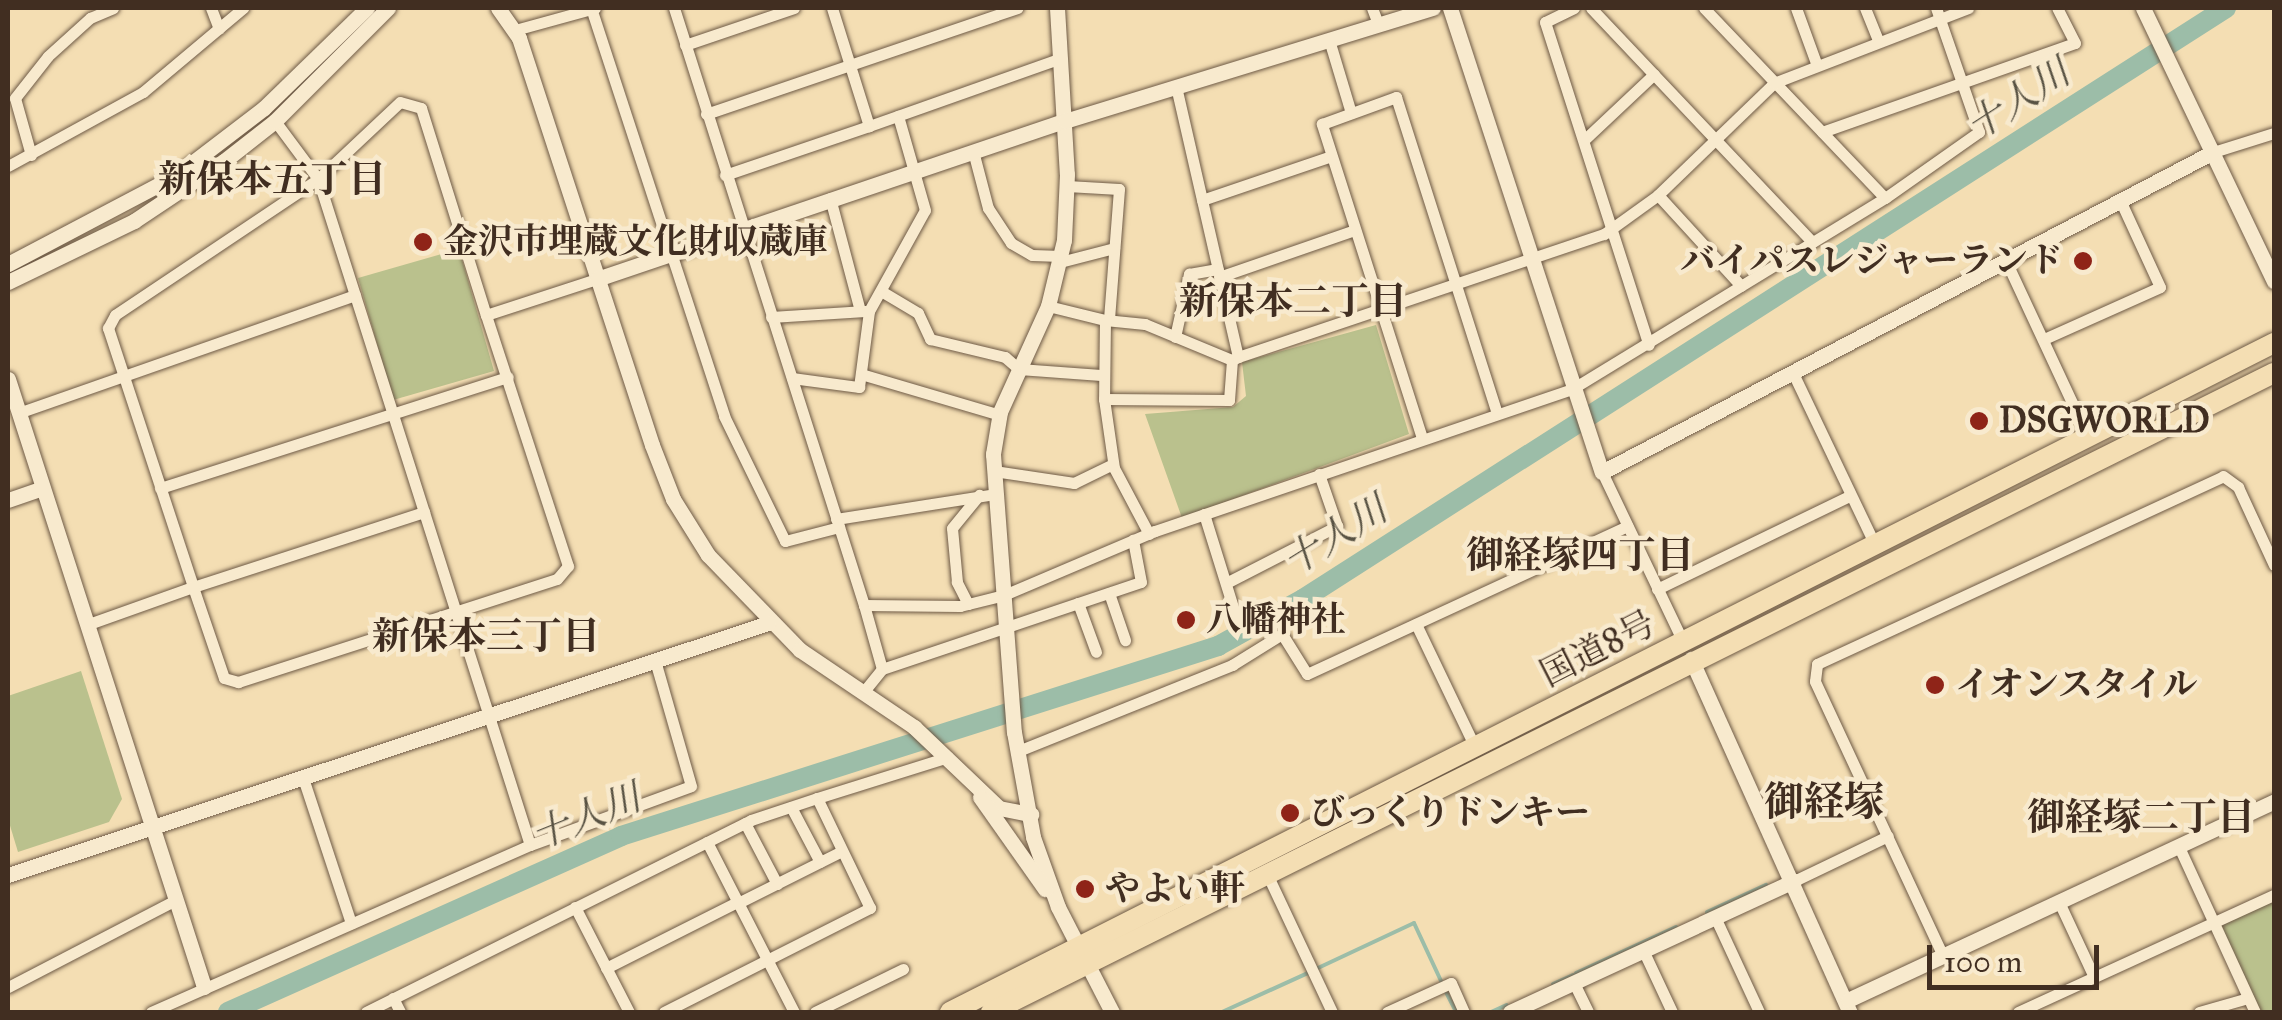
<!DOCTYPE html>
<meta charset="utf-8">
<style>
body{margin:0}
#map{position:relative;width:2282px;height:1020px;overflow:hidden;background:#f4deb3;font-family:"IM FELL Great Primer","Noto Serif JP",serif}
div>[style]{position:absolute}
[style*='--x']{left:calc(var(--x)*1px);top:calc(var(--y)*1px);width:calc(var(--w)*1px);rotate:calc(var(--a)*1deg)}
.green>*{inset:0;background:#bac18d;transform-origin:0 0}
.stream>*{height:4px;margin:-2px;padding:0 2px;transform-origin:2px;border-radius:2px;background:#9cbda8}
.river>*{height:20px;margin:-10px;padding:0 10px;transform-origin:10px;border-radius:10px;background:#9cbda8}
.roads{filter:drop-shadow(0 0 2px #6e5a46) drop-shadow(0 0 2px #6e5a46)}
.street>*{height:11px;margin:-5.5px;padding:0 5.5px;transform-origin:5.5px;border-radius:5.5px;background:#f8eace}
.secondary>*{height:15px;margin:-7.5px;padding:0 7.5px;transform-origin:7.5px;border-radius:7.5px;background:#f8eace}
.highway>*{height:20px;margin:-10px;padding:0 10px;transform-origin:10px;border-radius:10px;background:#f4deb3}
.dots>*{width:28px;height:28px;translate:-50% -50%;box-sizing:border-box;border:5px solid #f8eace;border-radius:50%}
span{translate:-50% -50%;white-space:nowrap;text-align:center;line-height:1.15;-webkit-text-stroke:9px #f8eace;paint-order:stroke}
.poi-label{font-size:35px;color:#412e21;font-weight:700}
.left{translate:0 -50%;text-align:left}
.right{translate:-100% -50%;text-align:right}
.street-label{font-size:35px;color:#412e21}
.water-label{font-size:38px;color:#585243;font-style:italic}
.neighbourhood-label{font-size:38px;color:#412e21;font-weight:700}
.quarter-label{font-size:40px;color:#412e21;font-weight:700}
.frame{position:absolute;inset:0;border:10px solid #412e21;pointer-events:none}
.scale{position:absolute;left:1927px;top:945px;width:172px;height:45px;box-sizing:border-box;border:5px solid #412e21;border-top:0;padding-left:12px;font-size:30px;line-height:35px;white-space:nowrap;color:#412e21;-webkit-text-stroke:8px #f8eace;paint-order:stroke}
</style>
<div id="map">
<div class="green">
<div style="left:459px;top:249px;width:127px;height:105px;rotate:74deg"></div>
<div style="clip-path:polygon(1376px 325px,1409px 434px,1182px 518px,1145px 414px,1233px 407px,1246px 396px,1242px 362px)"></div>
<div style="clip-path:polygon(81px 671px,122px 799px,109px 822px,18px 852px,8px 819px,8px 696px)"></div>
<div style="clip-path:polygon(2274px 900px,2274px 1012px,2261px 1012px,2219px 924px)"></div>
</div>
<div class="stream">
<div style="--x:1707;--y:912;--w:65;--a:-24.6"></div>
<div style="--x:1318;--y:968;--w:106;--a:-25.1"></div>
<div style="--x:1414;--y:923;--w:64;--a:65"></div>
<div style="--x:1576;--y:973;--w:110;--a:-24.7"></div>
<div style="--x:1553;--y:984;--w:22;--a:-24"></div>
<div style="--x:1446;--y:992;--w:22;--a:63"></div>
<div style="--x:1222;--y:1012;--w:94;--a:-24.4"></div>
<div style="--x:1491;--y:1012;--w:17;--a:-24"></div>
</div>
<div class="river">
<div style="--x:228;--y:1012;--w:431;--a:-24.1"></div>
<div style="--x:621;--y:836;--w:627;--a:-17.65"></div>
<div style="--x:1218;--y:646;--w:97;--a:-28.9"></div>
<div style="--x:1303;--y:599;--w:1096;--a:-32.63"></div>
</div>
<div class="roads">
<div class="street">
<div style="--x:211;--y:8;--w:22;--a:69"></div>
<div style="--x:591;--y:8;--w:429;--a:71.9"></div>
<div style="--x:724;--y:416;--w:139;--a:64"></div>
<div style="--x:785;--y:541;--w:56;--a:-14.5"></div>
<div style="--x:674;--y:8;--w:627;--a:72.35"></div>
<div style="--x:864;--y:605;--w:66;--a:74.3"></div>
<div style="--x:882;--y:669;--w:28;--a:129"></div>
<div style="--x:832;--y:8;--w:124;--a:72.6"></div>
<div style="--x:869;--y:126;--w:204;--a:-19.5"></div>
<div style="--x:1372;--y:8;--w:19;--a:69"></div>
<div style="--x:1574;--y:8;--w:32;--a:154"></div>
<div style="--x:1545;--y:22;--w:339;--a:72.2"></div>
<div style="--x:1591;--y:8;--w:322;--a:46.6"></div>
<div style="--x:1704;--y:8;--w:262;--a:46.4"></div>
<div style="--x:1796;--y:8;--w:59;--a:70"></div>
<div style="--x:1865;--y:8;--w:35;--a:68"></div>
<div style="--x:515;--y:30;--w:83;--a:-15.4"></div>
<div style="--x:1330;--y:43;--w:73;--a:73.3"></div>
<div style="--x:685;--y:45;--w:115;--a:-18.7"></div>
<div style="--x:706;--y:114;--w:329;--a:-18.8"></div>
<div style="--x:275;--y:121;--w:72;--a:53.4"></div>
<div style="--x:318;--y:179;--w:244;--a:146.2"></div>
<div style="--x:115;--y:315;--w:15;--a:118"></div>
<div style="--x:108;--y:328;--w:273;--a:71.8"></div>
<div style="--x:193;--y:587;--w:243;--a:-18"></div>
<div style="--x:1822;--y:132;--w:268;--a:-19.4"></div>
<div style="--x:2075;--y:43;--w:39;--a:-117"></div>
<div style="--x:1584;--y:140;--w:96;--a:-43.3"></div>
<div style="--x:973;--y:151;--w:59;--a:75.3"></div>
<div style="--x:988;--y:208;--w:42;--a:56.7"></div>
<div style="--x:1011;--y:243;--w:24;--a:30"></div>
<div style="--x:1032;--y:255;--w:29;--a:2"></div>
<div style="--x:2213;--y:152;--w:64;--a:-17.3"></div>
<div style="--x:31;--y:155;--w:59;--a:-105.7"></div>
<div style="--x:15;--y:98;--w:53;--a:-51.8"></div>
<div style="--x:48;--y:56;--w:57;--a:-42.1"></div>
<div style="--x:90;--y:18;--w:25;--a:-23"></div>
<div style="--x:8;--y:166;--w:154;--a:-28.7"></div>
<div style="--x:143;--y:92;--w:131;--a:-40"></div>
<div style="--x:725;--y:175;--w:152;--a:-18.8"></div>
<div style="--x:1067;--y:186;--w:52;--a:3.3"></div>
<div style="--x:1119;--y:189;--w:131;--a:94.4"></div>
<div style="--x:1658;--y:195;--w:123;--a:47.6"></div>
<div style="--x:830;--y:198;--w:117;--a:75.1"></div>
<div style="--x:1202;--y:200;--w:136;--a:-18.8"></div>
<div style="--x:2006;--y:261;--w:194;--a:65"></div>
<div style="--x:1060;--y:262;--w:56;--a:-14.5"></div>
<div style="--x:1219;--y:277;--w:144;--a:-19.1"></div>
<div style="--x:881;--y:291;--w:43;--a:30.7"></div>
<div style="--x:918;--y:313;--w:29;--a:65"></div>
<div style="--x:930;--y:339;--w:77;--a:13.5"></div>
<div style="--x:1005;--y:357;--w:18;--a:41"></div>
<div style="--x:1019;--y:369;--w:82;--a:4.2"></div>
<div style="--x:1048;--y:306;--w:59;--a:13.8"></div>
<div style="--x:1105;--y:320;--w:79;--a:90.7"></div>
<div style="--x:771;--y:317;--w:94;--a:-3.7"></div>
<div style="--x:1105;--y:320;--w:40;--a:5.7"></div>
<div style="--x:1145;--y:324;--w:94;--a:22.5"></div>
<div style="--x:1175;--y:337;--w:65;--a:-77.5"></div>
<div style="--x:1189;--y:274;--w:29;--a:-10"></div>
<div style="--x:2044;--y:339;--w:127;--a:-24.1"></div>
<div style="--x:2160;--y:287;--w:96;--a:-114.7"></div>
<div style="--x:1238;--y:357;--w:386;--a:-18.6"></div>
<div style="--x:1604;--y:234;--w:67;--a:-35.8"></div>
<div style="--x:1658;--y:195;--w:161;--a:-44"></div>
<div style="--x:1774;--y:83;--w:208;--a:-21.1"></div>
<div style="--x:1793;--y:373;--w:191;--a:64.5"></div>
<div style="--x:861;--y:374;--w:145;--a:16.4"></div>
<div style="--x:792;--y:378;--w:68;--a:7.7"></div>
<div style="--x:859;--y:387;--w:77;--a:-82.5"></div>
<div style="--x:869;--y:311;--w:115;--a:-61"></div>
<div style="--x:925;--y:210;--w:98;--a:-106"></div>
<div style="--x:18;--y:413;--w:357;--a:-19.3"></div>
<div style="--x:1422;--y:438;--w:330;--a:-107.7"></div>
<div style="--x:1322;--y:124;--w:79;--a:-20"></div>
<div style="--x:1396;--y:97;--w:330;--a:72.3"></div>
<div style="--x:994;--y:471;--w:81;--a:8.5"></div>
<div style="--x:1074;--y:483;--w:43;--a:-26"></div>
<div style="--x:1602;--y:472;--w:188;--a:64.5"></div>
<div style="--x:160;--y:488;--w:365;--a:-17.7"></div>
<div style="--x:1204;--y:514;--w:114;--a:72.7"></div>
<div style="--x:836;--y:519;--w:162;--a:-8.9"></div>
<div style="--x:1149;--y:534;--w:75;--a:-117.9"></div>
<div style="--x:1114;--y:468;--w:70;--a:-98.2"></div>
<div style="--x:1104;--y:399;--w:125;--a:0.5"></div>
<div style="--x:1229;--y:400;--w:40;--a:-85.7"></div>
<div style="--x:1232;--y:360;--w:7;--a:-27"></div>
<div style="--x:1238;--y:357;--w:278;--a:-102.9"></div>
<div style="--x:1228;--y:582;--w:123;--a:-27.2"></div>
<div style="--x:1337;--y:526;--w:55;--a:-109.1"></div>
<div style="--x:1657;--y:589;--w:213;--a:-25.8"></div>
<div style="--x:1109;--y:593;--w:50;--a:71.2"></div>
<div style="--x:1078;--y:603;--w:52;--a:69.8"></div>
<div style="--x:968;--y:604;--w:25;--a:-117"></div>
<div style="--x:957;--y:582;--w:54;--a:-95.3"></div>
<div style="--x:952;--y:528;--w:43;--a:-50.7"></div>
<div style="--x:864;--y:605;--w:96;--a:0.6"></div>
<div style="--x:960;--y:606;--w:45;--a:-14"></div>
<div style="--x:1004;--y:595;--w:164;--a:-23"></div>
<div style="--x:1155;--y:531;--w:441;--a:-18.8"></div>
<div style="--x:1572;--y:389;--w:367;--a:-31.4"></div>
<div style="--x:1885;--y:198;--w:115;--a:-35.1"></div>
<div style="--x:1979;--y:132;--w:131;--a:-109.1"></div>
<div style="--x:1416;--y:624;--w:136;--a:64.4"></div>
<div style="--x:86;--y:625;--w:114;--a:-19.6"></div>
<div style="--x:193;--y:587;--w:96;--a:71.2"></div>
<div style="--x:224;--y:678;--w:15;--a:16"></div>
<div style="--x:238;--y:682;--w:335;--a:-17.9"></div>
<div style="--x:557;--y:579;--w:17;--a:-50"></div>
<div style="--x:568;--y:566;--w:264;--a:-108.1"></div>
<div style="--x:882;--y:669;--w:273;--a:-18.6"></div>
<div style="--x:1141;--y:582;--w:43;--a:-100.8"></div>
<div style="--x:1018;--y:751;--w:231;--a:-21.9"></div>
<div style="--x:1232;--y:665;--w:59;--a:-31.8"></div>
<div style="--x:1282;--y:634;--w:47;--a:58"></div>
<div style="--x:1307;--y:674;--w:353;--a:-24.8"></div>
<div style="--x:303;--y:778;--w:153;--a:71.7"></div>
<div style="--x:791;--y:807;--w:62;--a:62.2"></div>
<div style="--x:745;--y:823;--w:69;--a:62.3"></div>
<div style="--x:707;--y:842;--w:191;--a:62.9"></div>
<div style="--x:530;--y:845;--w:699;--a:-107.66"></div>
<div style="--x:318;--y:179;--w:112;--a:-43.2"></div>
<div style="--x:400;--y:102;--w:22;--a:16"></div>
<div style="--x:421;--y:108;--w:217;--a:72.6"></div>
<div style="--x:486;--y:315;--w:117;--a:-18"></div>
<div style="--x:2179;--y:847;--w:182;--a:65.3"></div>
<div style="--x:1267;--y:874;--w:153;--a:64.8"></div>
<div style="--x:1794;--y:881;--w:104;--a:-25.6"></div>
<div style="--x:2059;--y:902;--w:83;--a:65"></div>
<div style="--x:738;--y:903;--w:116;--a:-26.6"></div>
<div style="--x:575;--y:907;--w:118;--a:62.8"></div>
<div style="--x:1715;--y:917;--w:105;--a:65.1"></div>
<div style="--x:1643;--y:950;--w:68;--a:64.9"></div>
<div style="--x:1943;--y:956;--w:303;--a:-115"></div>
<div style="--x:1815;--y:681;--w:17;--a:-83"></div>
<div style="--x:1817;--y:664;--w:447;--a:-24.8"></div>
<div style="--x:2223;--y:476;--w:19;--a:36"></div>
<div style="--x:2238;--y:487;--w:86;--a:65.2"></div>
<div style="--x:606;--y:968;--w:147;--a:-26.7"></div>
<div style="--x:1574;--y:983;--w:32;--a:64"></div>
<div style="--x:8;--y:987;--w:189;--a:-27.4"></div>
<div style="--x:393;--y:998;--w:16;--a:63"></div>
<div style="--x:151;--y:1012;--w:414;--a:-23.8"></div>
<div style="--x:530;--y:845;--w:171;--a:-20.1"></div>
<div style="--x:691;--y:786;--w:127;--a:-106"></div>
<div style="--x:366;--y:1012;--w:430;--a:-26.5"></div>
<div style="--x:751;--y:820;--w:70;--a:-18.4"></div>
<div style="--x:664;--y:1012;--w:231;--a:-26.8"></div>
<div style="--x:870;--y:908;--w:122;--a:-115.7"></div>
<div style="--x:817;--y:798;--w:137;--a:-17.4"></div>
<div style="--x:815;--y:1012;--w:98;--a:-26"></div>
<div style="--x:1387;--y:1012;--w:70;--a:-24.4"></div>
<div style="--x:1451;--y:983;--w:32;--a:66"></div>
<div style="--x:2018;--y:1012;--w:281;--a:-24.6"></div>
<div style="--x:2199;--y:1012;--w:51;--a:-15.9"></div>
</div>
<div class="secondary">
<div style="--x:498;--y:8;--w:37;--a:55"></div>
<div style="--x:519;--y:38;--w:428;--a:71.9"></div>
<div style="--x:652;--y:445;--w:58;--a:68.7"></div>
<div style="--x:673;--y:499;--w:66;--a:58"></div>
<div style="--x:708;--y:555;--w:132;--a:45.9"></div>
<div style="--x:800;--y:650;--w:138;--a:34"></div>
<div style="--x:914;--y:727;--w:117;--a:43.6"></div>
<div style="--x:999;--y:808;--w:33;--a:11"></div>
<div style="--x:1057;--y:8;--w:166;--a:86.6"></div>
<div style="--x:1067;--y:174;--w:66;--a:92.6"></div>
<div style="--x:1064;--y:240;--w:68;--a:103.6"></div>
<div style="--x:1048;--y:306;--w:116;--a:114.4"></div>
<div style="--x:1000;--y:412;--w:43;--a:99.5"></div>
<div style="--x:993;--y:454;--w:279;--a:85.7"></div>
<div style="--x:1014;--y:732;--w:107;--a:79.7"></div>
<div style="--x:1033;--y:837;--w:74;--a:70.3"></div>
<div style="--x:1058;--y:907;--w:118;--a:62.8"></div>
<div style="--x:1450;--y:8;--w:488;--a:71.9"></div>
<div style="--x:1602;--y:472;--w:690;--a:-27.64"></div>
<div style="--x:2143;--y:8;--w:303;--a:64.4"></div>
<div style="--x:8;--y:264;--w:189;--a:-27.8"></div>
<div style="--x:175;--y:176;--w:112;--a:-37.4"></div>
<div style="--x:264;--y:108;--w:144;--a:-44.2"></div>
<div style="--x:597;--y:279;--w:494;--a:-18.7"></div>
<div style="--x:1065;--y:121;--w:385;--a:-17.1"></div>
<div style="--x:8;--y:282;--w:140;--a:-25.8"></div>
<div style="--x:134;--y:221;--w:108;--a:-33.7"></div>
<div style="--x:224;--y:161;--w:65;--a:-38.1"></div>
<div style="--x:275;--y:121;--w:160;--a:-45"></div>
<div style="--x:8;--y:379;--w:639;--a:72.13"></div>
<div style="--x:8;--y:500;--w:36;--a:-19"></div>
<div style="--x:1691;--y:659;--w:387;--a:65.8"></div>
<div style="--x:980;--y:797;--w:113;--a:54.8"></div>
<div style="--x:8;--y:875;--w:801;--a:-18.34"></div>
<div style="--x:1848;--y:1000;--w:470;--a:-25"></div>
<div style="--x:1510;--y:1012;--w:313;--a:-24.8"></div>
</div>
<div class="highway">
<div style="--x:950;--y:1012;--w:1483;--a:-26.81"></div>
<div style="--x:991;--y:1012;--w:1433;--a:-26.48"></div>
</div>
</div>
<div class="dots">
<div style="left:423px;top:242px;background:#8f2418"></div>
<div style="left:2083px;top:261px;background:#8f2418"></div>
<div style="left:1979px;top:421px;background:#8f2418"></div>
<div style="left:1186px;top:620px;background:#8f2418"></div>
<div style="left:1935px;top:685px;background:#8f2418"></div>
<div style="left:1290px;top:813px;background:#8f2418"></div>
<div style="left:1085px;top:889px;background:#8f2418"></div>
</div>
<div class="poi-label">
<span class="left" style="left:443px;top:242px">金沢市埋蔵文化財収蔵庫</span>
<span class="right" style="left:2063px;top:261px">バイパスレジャーランド</span>
<span class="left" style="left:1999px;top:421px">DSGWORLD</span>
<span class="left" style="left:1206px;top:620px">八幡神社</span>
<span class="left" style="left:1955px;top:685px">イオンスタイル</span>
<span class="left" style="left:1310px;top:813px">びっくりドンキー</span>
<span class="left" style="left:1105px;top:889px">やよい軒</span>
</div>
<div class="street-label">
<span style="left:1598px;top:649px;rotate:-27deg">国道8号</span>
</div>
<div class="water-label">
<span style="left:2018px;top:100px;rotate:-33deg">十人川</span>
<span style="left:1335px;top:536px;rotate:-32deg">十人川</span>
<span style="left:586px;top:817px;rotate:-22deg">十人川</span>
</div>
<div class="neighbourhood-label">
<span style="left:272px;top:180px">新保本五丁目</span>
<span style="left:1293px;top:302px">新保本二丁目</span>
<span style="left:1580px;top:556px">御経塚四丁目</span>
<span style="left:486px;top:637px">新保本三丁目</span>
<span style="left:2141px;top:818px">御経塚二丁目</span>
</div>
<div class="quarter-label">
<span style="left:1824px;top:802px">御経塚</span>
</div>
<div class="frame"></div>
<div class="scale">100 m</div>
</div>
